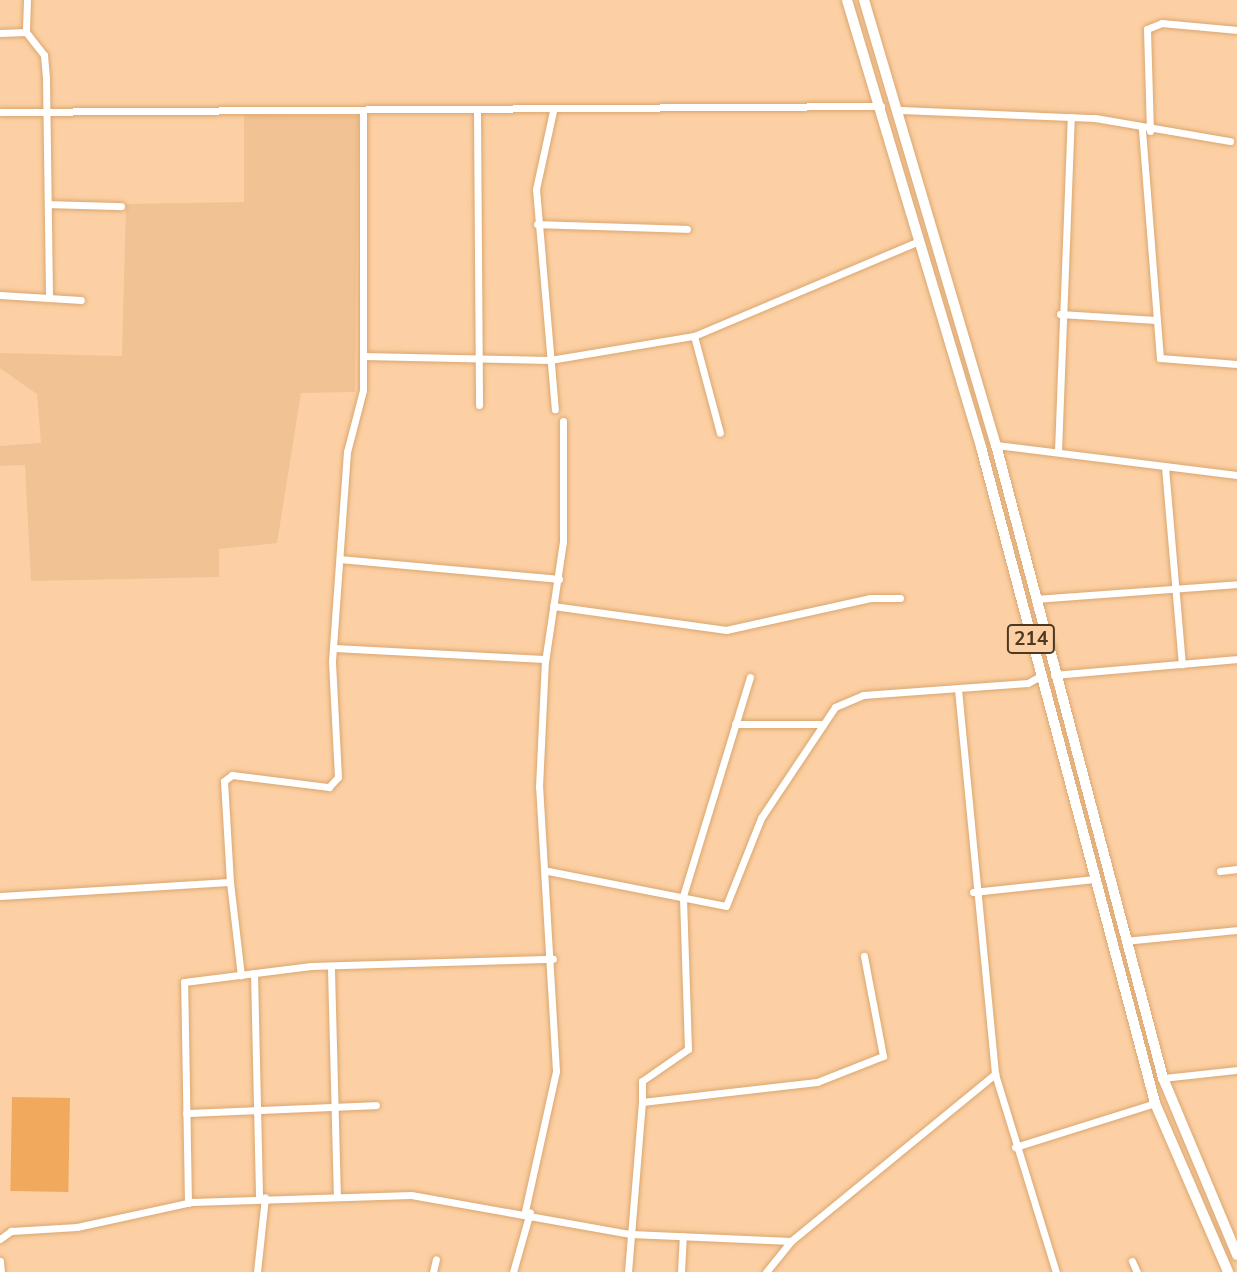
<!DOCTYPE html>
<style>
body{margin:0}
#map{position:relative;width:1237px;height:1272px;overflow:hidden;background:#fcd0a4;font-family:Mulish,sans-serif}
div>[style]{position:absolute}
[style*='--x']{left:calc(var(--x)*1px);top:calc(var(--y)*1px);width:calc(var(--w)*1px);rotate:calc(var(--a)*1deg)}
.built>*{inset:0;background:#f1c293}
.green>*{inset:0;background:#f1aa5d;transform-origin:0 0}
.roads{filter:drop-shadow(0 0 2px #dba66f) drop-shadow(0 0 2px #dba66f)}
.minor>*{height:7px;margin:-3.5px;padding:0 3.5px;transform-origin:3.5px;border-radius:3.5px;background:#fff}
.trunk>*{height:10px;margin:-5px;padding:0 5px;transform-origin:5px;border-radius:5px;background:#fff}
span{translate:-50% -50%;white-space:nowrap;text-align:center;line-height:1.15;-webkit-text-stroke:7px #fcd0a4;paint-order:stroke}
.shield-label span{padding:2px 5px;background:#fcd0a4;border:2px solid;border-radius:5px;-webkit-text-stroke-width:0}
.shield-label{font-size:19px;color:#4d3821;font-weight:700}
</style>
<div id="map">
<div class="built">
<div style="clip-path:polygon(244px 115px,358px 116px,355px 392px,301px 393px,277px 543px,219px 549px,219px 577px,31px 581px,25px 465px,0 466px,0 446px,41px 443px,37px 394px,0 368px,0 353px,122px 356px,126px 204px,244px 202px)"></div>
</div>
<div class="green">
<div style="left:12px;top:1097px;width:58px;height:94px;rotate:1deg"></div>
</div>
<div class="roads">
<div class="minor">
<div style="--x:27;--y:0;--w:32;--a:92"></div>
<div style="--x:26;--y:32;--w:29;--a:52"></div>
<div style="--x:44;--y:55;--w:24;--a:85"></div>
<div style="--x:46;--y:79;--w:219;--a:89.2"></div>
<div style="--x:0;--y:33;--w:26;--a:-2"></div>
<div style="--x:901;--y:110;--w:194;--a:2.4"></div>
<div style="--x:1095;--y:118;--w:137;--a:9.7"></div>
<div style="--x:477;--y:111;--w:294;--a:89.6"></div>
<div style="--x:553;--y:111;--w:80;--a:102.3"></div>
<div style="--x:536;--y:189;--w:221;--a:85.1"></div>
<div style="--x:0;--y:112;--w:881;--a:-0.39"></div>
<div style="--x:1142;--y:130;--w:229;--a:85.5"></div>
<div style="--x:1160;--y:358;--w:77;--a:4.5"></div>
<div style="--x:1150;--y:131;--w:102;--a:-91.7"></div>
<div style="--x:1147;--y:29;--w:16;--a:-22"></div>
<div style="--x:1162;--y:23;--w:75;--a:5.3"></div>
<div style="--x:48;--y:204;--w:73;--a:1.6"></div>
<div style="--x:537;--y:224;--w:150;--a:1.9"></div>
<div style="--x:0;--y:295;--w:81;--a:3.5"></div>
<div style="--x:1060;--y:314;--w:96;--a:3.6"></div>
<div style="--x:694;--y:336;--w:100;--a:75"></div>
<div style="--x:363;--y:356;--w:187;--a:1.2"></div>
<div style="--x:550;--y:360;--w:146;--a:-9.5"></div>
<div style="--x:694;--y:336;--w:244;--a:-22.9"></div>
<div style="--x:996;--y:445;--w:243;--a:7.1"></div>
<div style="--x:1058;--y:451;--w:334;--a:-87.8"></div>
<div style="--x:1165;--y:467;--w:198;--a:85.1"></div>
<div style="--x:340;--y:559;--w:220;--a:5.2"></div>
<div style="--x:1035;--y:599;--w:203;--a:-4.2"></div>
<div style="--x:553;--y:606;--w:175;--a:7.9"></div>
<div style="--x:726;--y:630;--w:148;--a:-12.5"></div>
<div style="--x:870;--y:598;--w:30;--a:0"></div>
<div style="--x:333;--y:648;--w:212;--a:3"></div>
<div style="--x:1054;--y:675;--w:184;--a:-5"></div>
<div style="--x:958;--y:689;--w:387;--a:84.5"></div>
<div style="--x:995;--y:1074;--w:207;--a:72.9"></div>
<div style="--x:735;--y:724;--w:87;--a:0"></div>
<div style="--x:548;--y:871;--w:181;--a:11.1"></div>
<div style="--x:726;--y:906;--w:95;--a:-68.3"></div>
<div style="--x:761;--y:818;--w:133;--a:-56.3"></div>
<div style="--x:835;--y:707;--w:30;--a:-23"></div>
<div style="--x:863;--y:695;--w:165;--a:-4.2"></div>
<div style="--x:1028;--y:683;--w:14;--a:-30"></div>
<div style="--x:1220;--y:871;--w:17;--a:-7"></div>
<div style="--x:230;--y:882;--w:101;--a:-93.4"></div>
<div style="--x:224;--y:781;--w:10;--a:-37"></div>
<div style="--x:232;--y:775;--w:98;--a:7.1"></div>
<div style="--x:329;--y:787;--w:13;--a:-48"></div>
<div style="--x:338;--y:777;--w:116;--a:-93"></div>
<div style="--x:332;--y:661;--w:210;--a:-85.9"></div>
<div style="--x:347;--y:452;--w:64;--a:-75.5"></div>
<div style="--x:363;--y:390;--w:279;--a:-90"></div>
<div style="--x:973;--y:892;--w:122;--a:-6.1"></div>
<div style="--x:0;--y:896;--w:230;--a:-3.5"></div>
<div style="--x:230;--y:882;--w:94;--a:83.3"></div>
<div style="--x:1125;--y:941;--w:113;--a:-5.6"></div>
<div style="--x:331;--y:970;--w:225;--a:88.5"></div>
<div style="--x:254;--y:973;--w:225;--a:88.7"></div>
<div style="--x:1163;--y:1078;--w:74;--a:-6.2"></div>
<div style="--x:642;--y:1102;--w:21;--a:-90"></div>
<div style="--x:642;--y:1081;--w:56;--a:-34.8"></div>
<div style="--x:688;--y:1049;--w:153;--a:-91.9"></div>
<div style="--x:683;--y:896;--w:229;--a:-73"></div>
<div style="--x:186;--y:1113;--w:190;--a:-2.4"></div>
<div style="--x:1015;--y:1147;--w:147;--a:-17.4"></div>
<div style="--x:188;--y:1203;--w:221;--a:-91"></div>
<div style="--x:184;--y:982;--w:128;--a:-7.2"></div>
<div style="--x:311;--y:966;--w:242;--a:-1.7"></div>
<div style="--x:525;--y:1211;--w:143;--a:-77.5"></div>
<div style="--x:556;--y:1071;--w:285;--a:-93.4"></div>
<div style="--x:539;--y:787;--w:125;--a:-87.3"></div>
<div style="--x:545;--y:662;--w:121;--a:-81.5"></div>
<div style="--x:563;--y:542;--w:121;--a:-90"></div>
<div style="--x:0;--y:1239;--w:14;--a:-36"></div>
<div style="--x:11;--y:1231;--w:66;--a:-3.5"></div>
<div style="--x:77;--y:1227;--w:118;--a:-12.3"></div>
<div style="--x:192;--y:1202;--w:219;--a:-1.8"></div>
<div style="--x:411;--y:1195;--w:223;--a:10.1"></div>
<div style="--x:631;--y:1234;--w:160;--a:2.5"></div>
<div style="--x:0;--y:1261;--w:11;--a:85"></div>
<div style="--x:1132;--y:1261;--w:12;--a:66"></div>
<div style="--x:257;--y:1272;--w:75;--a:-83.9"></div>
<div style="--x:433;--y:1272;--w:13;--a:-77"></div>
<div style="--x:513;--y:1272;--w:62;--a:-74.2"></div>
<div style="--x:628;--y:1272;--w:171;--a:-85.3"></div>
<div style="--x:642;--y:1102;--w:176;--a:-6.5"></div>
<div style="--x:817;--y:1082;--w:71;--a:-21.5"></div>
<div style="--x:883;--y:1056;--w:102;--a:-100.8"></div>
<div style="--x:681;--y:1272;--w:36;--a:-87"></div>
<div style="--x:766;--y:1272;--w:40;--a:-51"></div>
<div style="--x:791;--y:1241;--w:264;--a:-39.3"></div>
</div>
<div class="trunk">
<div style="--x:847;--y:0;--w:467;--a:73.3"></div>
<div style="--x:981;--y:447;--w:679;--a:75.14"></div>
<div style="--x:1155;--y:1103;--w:184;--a:66.6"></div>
<div style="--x:864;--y:0;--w:464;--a:73.5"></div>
<div style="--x:996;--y:445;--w:655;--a:75.22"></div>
<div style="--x:1163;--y:1078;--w:192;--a:67.3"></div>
</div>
</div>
<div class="shield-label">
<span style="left:1031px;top:639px">214</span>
</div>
</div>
